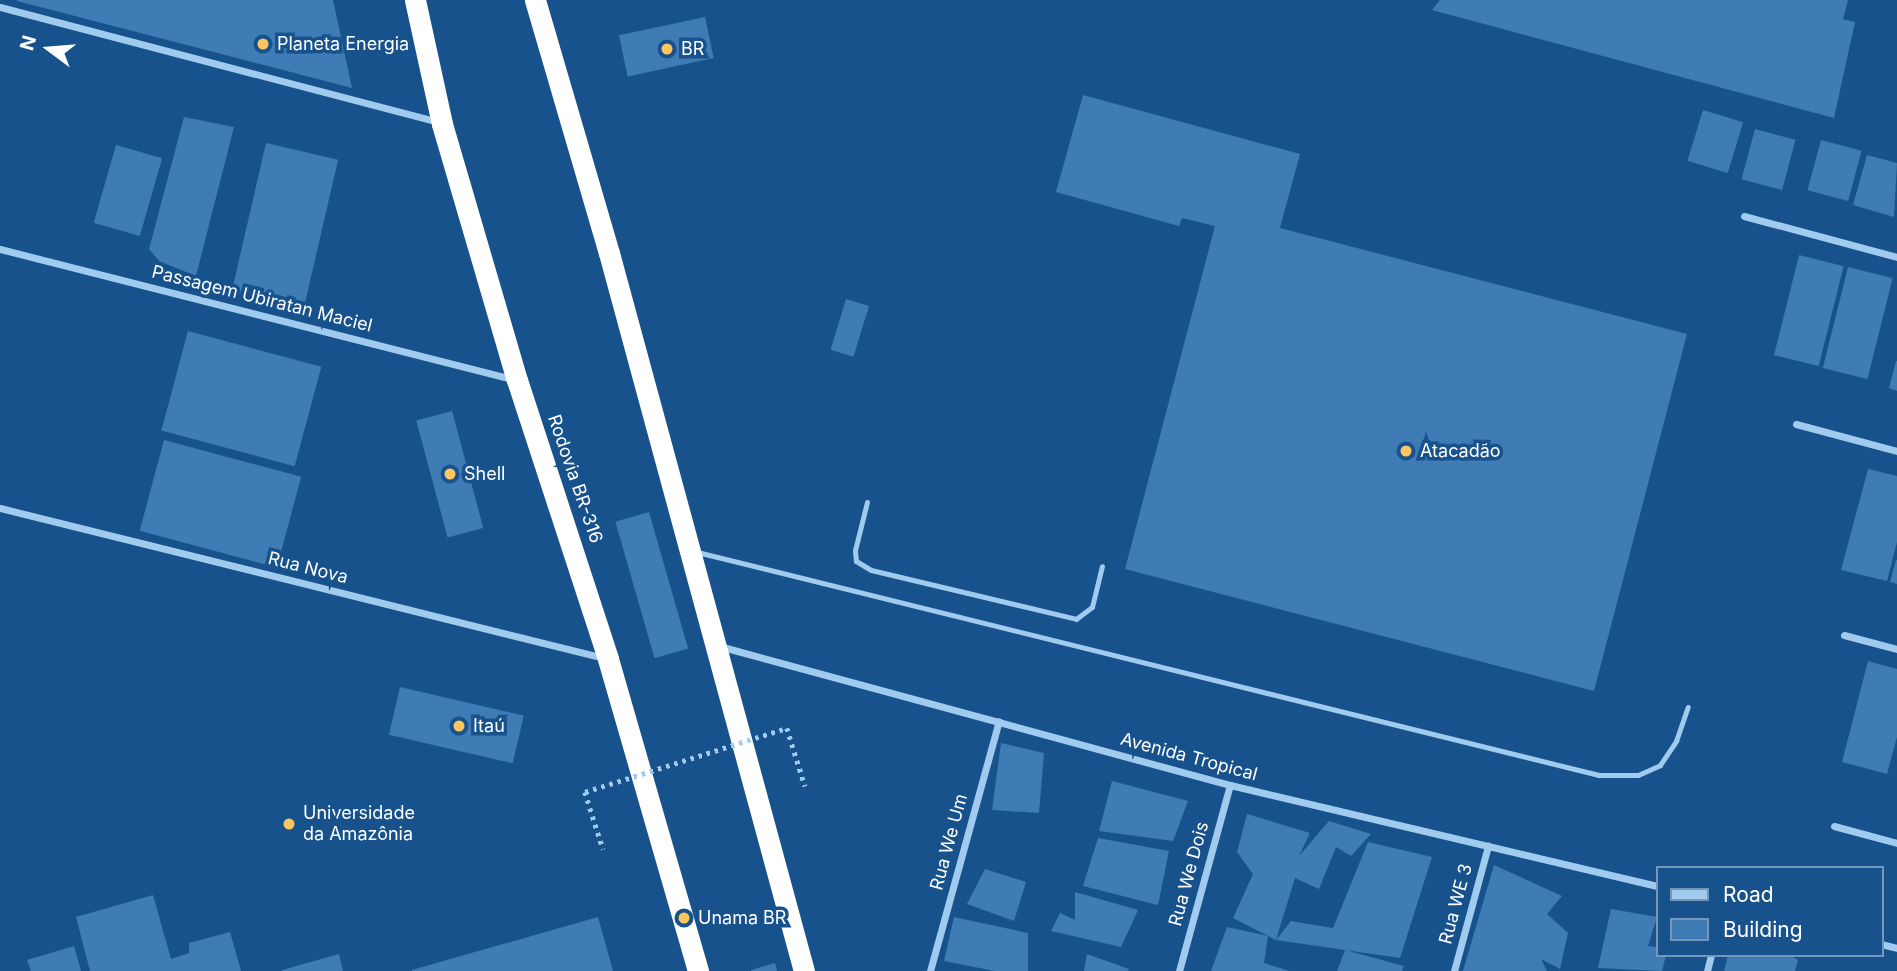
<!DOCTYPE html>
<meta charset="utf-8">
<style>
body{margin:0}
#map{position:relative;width:1897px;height:971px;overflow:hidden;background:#17528c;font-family:Inter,sans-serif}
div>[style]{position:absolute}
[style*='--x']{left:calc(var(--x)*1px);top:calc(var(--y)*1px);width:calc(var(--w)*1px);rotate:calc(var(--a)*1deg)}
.building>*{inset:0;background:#3f7cb5;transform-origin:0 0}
.path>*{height:4.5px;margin-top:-2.25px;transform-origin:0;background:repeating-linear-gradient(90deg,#a1caef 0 3.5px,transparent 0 8.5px)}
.lane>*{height:5px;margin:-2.5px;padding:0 2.5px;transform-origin:2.5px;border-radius:2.5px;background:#a1caef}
.street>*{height:7px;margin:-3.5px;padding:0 3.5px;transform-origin:3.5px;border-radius:3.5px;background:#a1caef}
.highway>*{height:21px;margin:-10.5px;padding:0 10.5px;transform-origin:10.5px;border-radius:10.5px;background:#fff}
.path-bridge>*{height:4.5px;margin-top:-2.25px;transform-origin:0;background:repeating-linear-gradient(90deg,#a1caef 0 3.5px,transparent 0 8.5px)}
.dots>*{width:19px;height:19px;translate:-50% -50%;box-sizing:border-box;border:4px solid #17528c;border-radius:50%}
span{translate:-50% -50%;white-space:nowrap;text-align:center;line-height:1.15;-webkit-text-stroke:7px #17528c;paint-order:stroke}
.poi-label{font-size:18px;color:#fff}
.left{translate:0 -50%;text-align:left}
.street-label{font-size:18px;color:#fff}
.legend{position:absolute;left:1656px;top:866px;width:228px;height:91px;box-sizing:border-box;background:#17528c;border:2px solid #7497ba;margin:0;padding:9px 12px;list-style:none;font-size:21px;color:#fff}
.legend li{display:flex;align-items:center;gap:14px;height:35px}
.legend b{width:35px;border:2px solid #7497ba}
.north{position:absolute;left:14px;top:14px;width:70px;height:70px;-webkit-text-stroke:5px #17528c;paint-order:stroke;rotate:286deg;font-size:19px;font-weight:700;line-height:28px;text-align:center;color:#fff}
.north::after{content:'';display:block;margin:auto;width:24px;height:32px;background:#fff;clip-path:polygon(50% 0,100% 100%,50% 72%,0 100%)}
</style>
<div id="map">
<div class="building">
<div style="clip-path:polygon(17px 0,333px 0,352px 88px,17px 1px)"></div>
<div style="clip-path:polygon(1440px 0,1848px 0,1843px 19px,1855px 22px,1834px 118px,1432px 10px)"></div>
<div style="left:705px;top:17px;width:42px;height:88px;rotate:78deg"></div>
<div style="clip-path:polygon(1083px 95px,1300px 154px,1280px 228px,1687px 334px,1594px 691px,1125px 569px,1215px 226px,1182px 218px,1179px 226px,1056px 192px)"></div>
<div style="left:1703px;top:110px;width:42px;height:53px;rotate:17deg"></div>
<div style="clip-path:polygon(184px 117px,234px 127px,196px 276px,159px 261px,149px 249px)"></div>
<div style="left:1755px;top:129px;width:42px;height:52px;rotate:15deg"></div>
<div style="left:1821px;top:140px;width:42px;height:52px;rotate:15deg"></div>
<div style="left:266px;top:143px;width:74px;height:151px;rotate:13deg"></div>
<div style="left:116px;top:145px;width:48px;height:81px;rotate:16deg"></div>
<div style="clip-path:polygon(1867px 155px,1897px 163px,1894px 217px,1853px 205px)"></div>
<div style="left:1799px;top:255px;width:46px;height:103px;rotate:14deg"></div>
<div style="left:1848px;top:267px;width:46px;height:104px;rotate:14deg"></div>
<div style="left:846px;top:299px;width:24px;height:53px;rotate:17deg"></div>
<div style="left:188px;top:331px;width:138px;height:103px;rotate:15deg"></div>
<div style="clip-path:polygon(1896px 361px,1897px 361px,1897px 391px,1889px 388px)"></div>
<div style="left:452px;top:411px;width:121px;height:37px;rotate:75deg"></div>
<div style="left:164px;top:440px;width:142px;height:94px;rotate:15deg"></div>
<div style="clip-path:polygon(1868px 469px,1897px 476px,1897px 542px,1887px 581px,1841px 570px)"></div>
<div style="left:649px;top:512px;width:142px;height:35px;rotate:74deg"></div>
<div style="clip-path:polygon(1896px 560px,1897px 560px,1897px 584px,1890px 582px)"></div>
<div style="clip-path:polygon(1868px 661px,1897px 669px,1897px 737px,1887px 774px,1842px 762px)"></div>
<div style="left:400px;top:687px;width:127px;height:49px;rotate:13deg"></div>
<div style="clip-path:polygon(1001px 743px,1044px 753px,1039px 813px,992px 810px)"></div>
<div style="clip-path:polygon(1112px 781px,1188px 801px,1173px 841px,1099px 831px)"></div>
<div style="clip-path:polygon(1247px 814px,1310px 833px,1299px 856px,1329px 821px,1371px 834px,1351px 856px,1336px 847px,1319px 889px,1295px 878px,1276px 940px,1233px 918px,1253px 874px,1237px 852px)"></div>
<div style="clip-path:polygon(1098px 838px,1169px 851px,1158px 905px,1083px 886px)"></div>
<div style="clip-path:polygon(1368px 842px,1432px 857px,1400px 958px,1276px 940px,1291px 921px,1333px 928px)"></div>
<div style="clip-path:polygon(1494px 865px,1562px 896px,1547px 914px,1568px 933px,1560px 969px,1541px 959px,1547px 971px,1463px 971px)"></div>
<div style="clip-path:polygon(985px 869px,1026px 882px,1014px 921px,967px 904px)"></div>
<div style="clip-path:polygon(1075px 892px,1138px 910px,1121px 947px,1051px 931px,1060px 913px,1075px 920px)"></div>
<div style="clip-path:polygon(153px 895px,171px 959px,189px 953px,189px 943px,230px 932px,241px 971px,90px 971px,76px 917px)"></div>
<div style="clip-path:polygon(1611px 909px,1657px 917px,1648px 946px,1657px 947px,1657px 955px,1666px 955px,1662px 971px,1598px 968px)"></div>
<div style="clip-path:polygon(598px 917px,613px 971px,412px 971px,412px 970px)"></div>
<div style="clip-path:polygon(954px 917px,1028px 933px,1028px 971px,995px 971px,944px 961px)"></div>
<div style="clip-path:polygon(1227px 927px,1268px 936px,1264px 963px,1289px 971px,1211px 971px)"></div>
<div style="clip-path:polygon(74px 946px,81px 971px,31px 971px,27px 960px)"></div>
<div style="clip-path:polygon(1345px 950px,1404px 966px,1402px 971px,1337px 971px)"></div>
<div style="clip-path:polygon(339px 954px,343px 971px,282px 971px,282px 970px)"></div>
<div style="clip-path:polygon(1087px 954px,1129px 969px,1128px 971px,1084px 971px)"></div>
<div style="clip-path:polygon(1728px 955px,1789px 955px,1798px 960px,1795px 971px,1724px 971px)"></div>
<div style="clip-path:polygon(775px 963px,777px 971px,751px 971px,751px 970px)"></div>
</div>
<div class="path">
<div style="--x:787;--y:728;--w:61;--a:72.8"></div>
<div style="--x:585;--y:792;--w:60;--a:72.5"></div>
</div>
<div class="lane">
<div style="--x:867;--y:502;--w:49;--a:104"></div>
<div style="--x:855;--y:550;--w:11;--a:85"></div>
<div style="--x:856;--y:561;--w:17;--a:31"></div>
<div style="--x:871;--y:570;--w:211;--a:13.4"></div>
<div style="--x:1076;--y:619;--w:20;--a:-37"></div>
<div style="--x:1092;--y:607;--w:42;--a:-76.3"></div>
<div style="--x:697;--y:552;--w:929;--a:13.89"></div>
<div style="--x:1599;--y:775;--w:39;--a:0"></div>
<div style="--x:1638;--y:775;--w:24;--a:-24"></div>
<div style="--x:1660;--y:765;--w:29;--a:-56"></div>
<div style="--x:1676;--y:741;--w:36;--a:-71"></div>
</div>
<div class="street">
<div style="--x:0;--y:7;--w:453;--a:14.7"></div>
<div style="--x:1744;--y:216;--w:158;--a:15"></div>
<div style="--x:0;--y:249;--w:528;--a:14.25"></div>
<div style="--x:1796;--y:424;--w:105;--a:15"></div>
<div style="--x:0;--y:508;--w:622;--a:13.95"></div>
<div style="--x:1844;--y:635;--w:55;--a:14.8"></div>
<div style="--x:719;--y:646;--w:530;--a:15.22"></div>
<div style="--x:1230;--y:785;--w:439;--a:13.3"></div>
<div style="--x:1834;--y:826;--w:65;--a:15.1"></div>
<div style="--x:1881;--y:944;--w:16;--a:14"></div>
<div style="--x:930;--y:971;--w:259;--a:-74.6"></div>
<div style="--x:1179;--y:971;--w:193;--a:-74.7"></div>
<div style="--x:1454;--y:971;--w:130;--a:-74.8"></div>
<div style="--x:1707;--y:971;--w:16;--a:-76"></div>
</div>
<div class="highway">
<div style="--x:415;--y:0;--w:127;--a:77.7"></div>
<div style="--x:442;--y:124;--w:267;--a:73.7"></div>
<div style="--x:517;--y:380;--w:293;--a:71.9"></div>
<div style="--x:608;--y:659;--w:325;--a:73.9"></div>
<div style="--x:535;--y:0;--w:264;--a:73.7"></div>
<div style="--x:609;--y:253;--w:744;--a:74.81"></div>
</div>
<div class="path-bridge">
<div style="--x:585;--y:792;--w:212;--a:-17.6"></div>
</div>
<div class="dots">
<div style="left:263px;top:44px;background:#ffc65f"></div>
<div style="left:667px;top:49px;background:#ffc65f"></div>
<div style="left:1406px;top:451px;background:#ffc65f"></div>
<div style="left:450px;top:474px;background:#ffc65f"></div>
<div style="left:459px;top:726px;background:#ffc65f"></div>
<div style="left:289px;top:824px;background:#ffc65f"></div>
<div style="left:684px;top:918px;background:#ffc65f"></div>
</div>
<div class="poi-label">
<span class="left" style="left:277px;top:44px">Planeta Energia</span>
<span class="left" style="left:681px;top:49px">BR</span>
<span class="left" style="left:1420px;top:451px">Atacadão</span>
<span class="left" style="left:464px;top:474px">Shell</span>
<span class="left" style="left:473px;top:726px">Itaú</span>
<span class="left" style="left:303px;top:824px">Universidade<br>da Amazônia</span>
<span class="left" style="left:698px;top:918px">Unama BR</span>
</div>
<div class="street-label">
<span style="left:262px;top:299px;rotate:14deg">Passagem Ubiratan Maciel</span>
<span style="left:575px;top:479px;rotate:71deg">Rodovia BR-316</span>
<span style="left:308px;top:568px;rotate:14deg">Rua Nova</span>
<span style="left:1189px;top:757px;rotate:15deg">Avenida Tropical</span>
<span style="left:949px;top:842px;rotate:-75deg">Rua We Um</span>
<span style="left:1189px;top:874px;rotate:-75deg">Rua We Dois</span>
<span style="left:1456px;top:904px;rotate:-75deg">Rua WE 3</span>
</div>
<ul class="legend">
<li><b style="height:9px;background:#a1caef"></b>Road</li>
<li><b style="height:19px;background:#3f7cb5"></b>Building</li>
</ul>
<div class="north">N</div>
</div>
